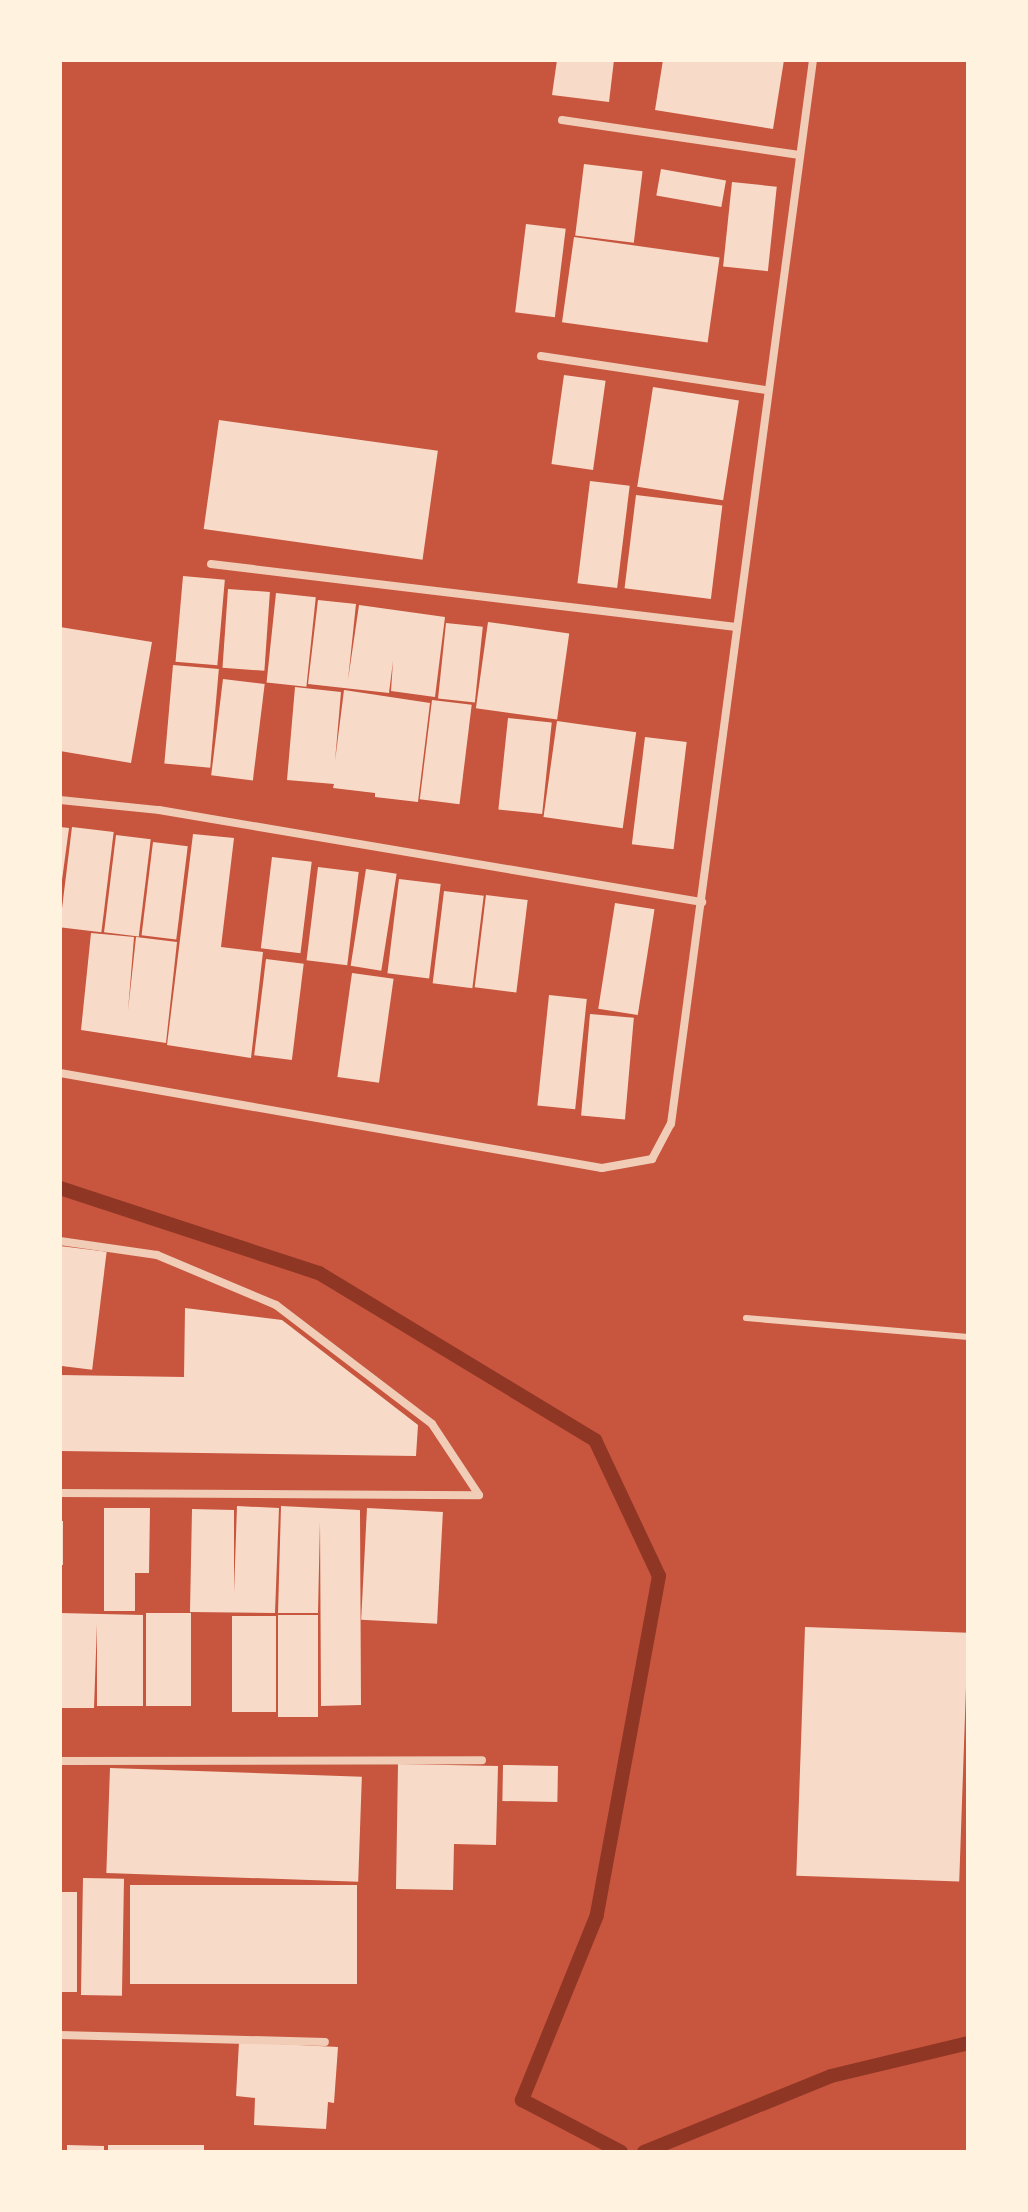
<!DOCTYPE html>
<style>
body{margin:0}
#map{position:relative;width:1028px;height:2212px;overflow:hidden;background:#c8553d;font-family:Jost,sans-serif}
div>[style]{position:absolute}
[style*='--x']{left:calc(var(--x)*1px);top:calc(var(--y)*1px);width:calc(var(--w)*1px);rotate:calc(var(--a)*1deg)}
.stream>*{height:14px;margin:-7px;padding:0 7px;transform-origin:7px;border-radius:7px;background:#8f3625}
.building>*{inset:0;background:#f7dbc8;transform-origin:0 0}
.service>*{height:6px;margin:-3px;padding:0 3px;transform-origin:3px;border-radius:3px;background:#f1ccb7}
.minor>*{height:8px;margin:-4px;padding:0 4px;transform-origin:4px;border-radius:4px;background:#f1ccb7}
span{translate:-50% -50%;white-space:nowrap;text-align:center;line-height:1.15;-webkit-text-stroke:8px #fff3e0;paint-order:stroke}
.frame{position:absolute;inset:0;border:62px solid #fff3e0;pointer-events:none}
</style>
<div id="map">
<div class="stream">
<div style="--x:60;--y:1188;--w:273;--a:18.2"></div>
<div style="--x:319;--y:1273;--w:323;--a:31.2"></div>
<div style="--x:595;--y:1440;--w:150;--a:64.8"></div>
<div style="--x:659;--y:1576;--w:345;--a:100.4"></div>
<div style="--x:597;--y:1915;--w:200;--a:112.1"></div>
<div style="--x:522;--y:2100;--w:112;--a:27.7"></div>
<div style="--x:644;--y:2152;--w:202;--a:-22.1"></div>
<div style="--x:831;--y:2076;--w:141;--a:-13.5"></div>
</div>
<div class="building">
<div style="clip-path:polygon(557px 60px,614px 60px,609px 102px,552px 95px)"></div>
<div style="clip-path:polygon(663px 60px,784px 60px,773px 129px,655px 110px)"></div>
<div style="left:584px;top:164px;width:59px;height:72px;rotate:7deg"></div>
<div style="left:661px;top:169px;width:66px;height:27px;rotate:10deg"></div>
<div style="left:732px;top:182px;width:45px;height:85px;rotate:6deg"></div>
<div style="left:526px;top:224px;width:40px;height:89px;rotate:7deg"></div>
<div style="left:574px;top:237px;width:147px;height:86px;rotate:8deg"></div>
<div style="left:564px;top:375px;width:42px;height:90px;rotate:8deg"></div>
<div style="left:653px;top:387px;width:87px;height:101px;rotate:9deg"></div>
<div style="left:219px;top:420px;width:221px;height:110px;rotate:8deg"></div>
<div style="left:590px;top:481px;width:40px;height:103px;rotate:7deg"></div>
<div style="left:636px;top:495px;width:87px;height:94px;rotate:7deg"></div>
<div style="left:183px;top:576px;width:42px;height:86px;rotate:5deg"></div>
<div style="left:228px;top:589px;width:42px;height:79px;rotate:4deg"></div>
<div style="left:276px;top:593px;width:40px;height:90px;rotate:6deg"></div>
<div style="clip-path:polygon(318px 600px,356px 604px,348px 680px,359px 605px,445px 617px,435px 697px,391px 691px,393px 661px,389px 693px,308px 684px)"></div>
<div style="left:488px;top:622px;width:82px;height:87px;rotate:8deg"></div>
<div style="left:446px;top:623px;width:37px;height:76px;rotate:6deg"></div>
<div style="clip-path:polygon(60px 627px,152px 642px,131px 763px,60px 751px)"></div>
<div style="left:173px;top:665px;width:46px;height:99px;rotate:5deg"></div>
<div style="left:223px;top:679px;width:42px;height:97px;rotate:7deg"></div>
<div style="clip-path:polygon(295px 687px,341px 692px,335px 761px,344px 690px,430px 703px,418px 802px,375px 797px,375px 793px,333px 788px,334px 784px,287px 780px)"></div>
<div style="left:432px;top:700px;width:40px;height:100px;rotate:7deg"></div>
<div style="left:508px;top:718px;width:44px;height:92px;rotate:6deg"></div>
<div style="left:557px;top:721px;width:80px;height:97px;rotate:8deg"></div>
<div style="left:645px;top:737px;width:42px;height:108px;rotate:7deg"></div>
<div style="clip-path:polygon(60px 827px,69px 828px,62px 880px,60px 879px)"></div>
<div style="left:72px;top:827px;width:42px;height:101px;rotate:7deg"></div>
<div style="clip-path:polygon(193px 834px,234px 838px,221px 947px,263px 952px,251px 1058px,167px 1045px)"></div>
<div style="left:116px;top:835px;width:35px;height:98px;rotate:7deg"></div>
<div style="left:153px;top:842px;width:35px;height:94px;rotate:7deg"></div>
<div style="left:272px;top:857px;width:40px;height:92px;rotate:7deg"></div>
<div style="left:318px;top:867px;width:41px;height:94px;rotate:7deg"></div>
<div style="left:366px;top:869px;width:31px;height:98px;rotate:9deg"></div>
<div style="left:399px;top:879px;width:42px;height:95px;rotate:7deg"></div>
<div style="left:444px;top:891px;width:40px;height:93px;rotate:7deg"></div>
<div style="left:486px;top:895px;width:42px;height:93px;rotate:7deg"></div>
<div style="left:615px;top:903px;width:40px;height:107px;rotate:9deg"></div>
<div style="clip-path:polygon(91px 933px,134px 937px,128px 1011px,136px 937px,177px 942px,166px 1043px,81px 1030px)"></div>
<div style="left:266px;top:959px;width:38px;height:97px;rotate:7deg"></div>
<div style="left:352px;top:973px;width:42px;height:105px;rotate:8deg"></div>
<div style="left:549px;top:995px;width:38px;height:111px;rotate:6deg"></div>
<div style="left:590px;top:1014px;width:44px;height:102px;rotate:5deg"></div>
<div style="left:60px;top:1246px;width:47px;height:119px;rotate:7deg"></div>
<div style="clip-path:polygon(185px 1308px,282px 1320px,418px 1425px,416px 1456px,60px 1451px,60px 1375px,184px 1377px)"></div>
<div style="clip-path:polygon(237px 1506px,279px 1508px,275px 1613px,190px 1612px,192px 1509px,234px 1510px,234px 1593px)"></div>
<div style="clip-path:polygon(281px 1506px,360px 1510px,361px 1705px,321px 1706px,320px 1521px,318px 1613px,278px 1613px)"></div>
<div style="clip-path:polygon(104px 1508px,150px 1508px,149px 1573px,135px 1573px,135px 1611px,104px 1611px)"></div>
<div style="left:367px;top:1508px;width:76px;height:112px;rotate:3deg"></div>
<div style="left:60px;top:1521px;width:3px;height:44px"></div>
<div style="clip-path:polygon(60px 1613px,143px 1615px,143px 1706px,97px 1706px,97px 1624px,94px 1708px,60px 1708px)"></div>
<div style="left:146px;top:1613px;width:45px;height:93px"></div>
<div style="left:278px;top:1615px;width:40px;height:102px"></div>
<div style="left:232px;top:1616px;width:44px;height:96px"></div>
<div style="left:805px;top:1627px;width:163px;height:249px;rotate:2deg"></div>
<div style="clip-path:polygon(398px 1764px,498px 1766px,496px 1845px,454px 1844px,453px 1890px,396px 1889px)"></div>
<div style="left:503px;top:1765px;width:55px;height:36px;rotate:1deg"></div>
<div style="left:110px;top:1768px;width:252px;height:105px;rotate:2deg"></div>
<div style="left:83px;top:1878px;width:41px;height:117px;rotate:1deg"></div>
<div style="left:357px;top:1885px;width:99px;height:227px;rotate:90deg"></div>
<div style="left:60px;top:1892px;width:17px;height:100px"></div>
<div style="clip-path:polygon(239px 2042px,338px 2047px,334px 2103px,328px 2102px,326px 2129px,254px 2125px,255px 2098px,236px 2096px)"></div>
<div style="clip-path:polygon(67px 2145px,104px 2146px,104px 2152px,67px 2152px)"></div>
<div style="left:108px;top:2145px;width:96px;height:7px"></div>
</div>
<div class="service">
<div style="--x:746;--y:1318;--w:223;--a:4.9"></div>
</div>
<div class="minor">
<div style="--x:562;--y:120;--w:240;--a:8.4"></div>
<div style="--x:541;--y:356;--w:228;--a:8.6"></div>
<div style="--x:211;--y:564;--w:529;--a:6.84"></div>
<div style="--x:60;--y:800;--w:100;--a:5.8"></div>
<div style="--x:159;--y:810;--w:551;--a:9.62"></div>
<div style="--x:60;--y:1073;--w:550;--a:9.94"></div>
<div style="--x:602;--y:1168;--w:51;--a:-10.2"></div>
<div style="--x:652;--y:1159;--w:40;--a:-62"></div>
<div style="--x:671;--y:1124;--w:1073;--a:-82.4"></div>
<div style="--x:60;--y:1241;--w:98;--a:8.2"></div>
<div style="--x:157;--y:1255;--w:129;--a:22.8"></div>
<div style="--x:276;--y:1305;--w:196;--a:37.3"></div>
<div style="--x:432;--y:1424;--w:85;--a:56.5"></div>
<div style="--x:60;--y:1493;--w:419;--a:0.3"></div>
<div style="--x:60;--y:1761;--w:422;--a:-0.1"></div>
<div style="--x:60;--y:2035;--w:265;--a:1.5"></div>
</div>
<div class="frame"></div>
</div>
